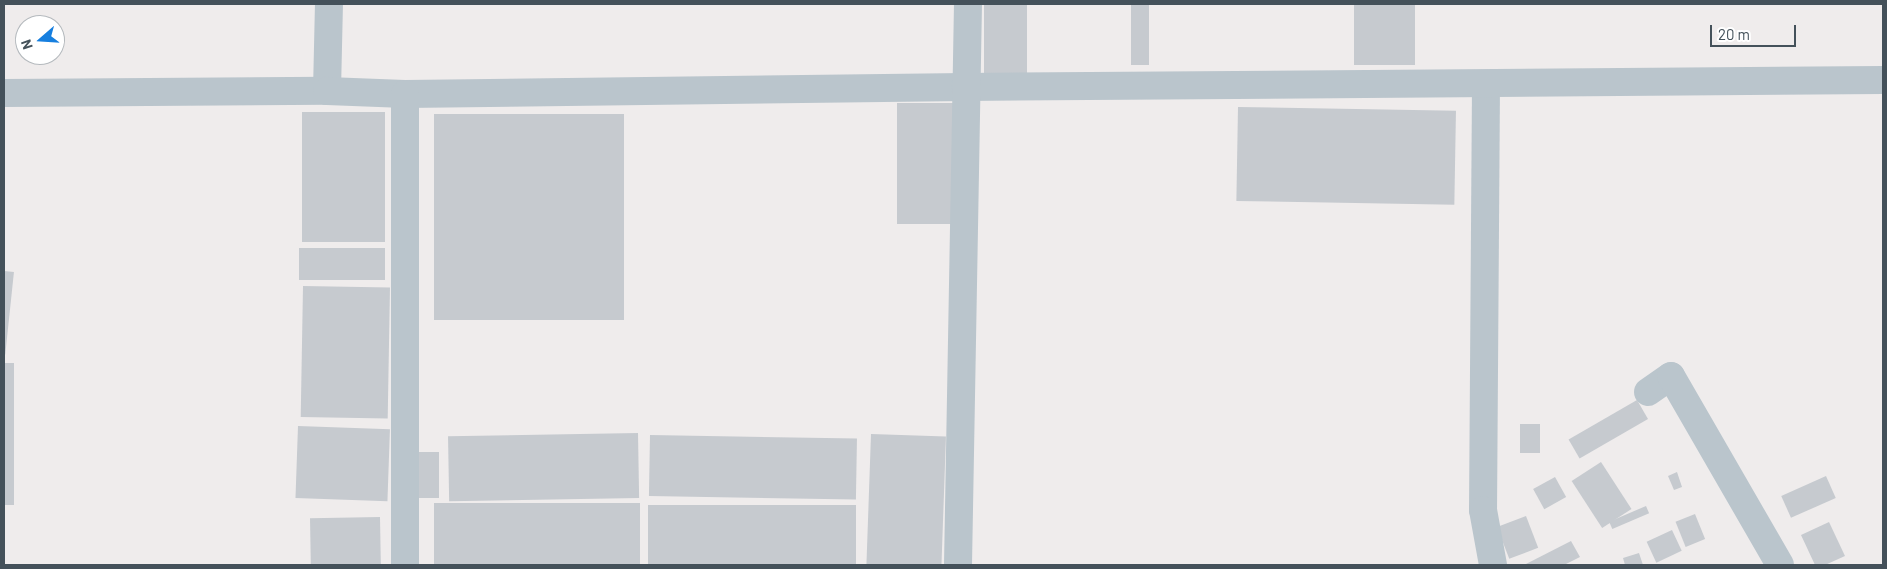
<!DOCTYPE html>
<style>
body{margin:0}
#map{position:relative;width:1887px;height:569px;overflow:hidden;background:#efecec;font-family:Barlow,sans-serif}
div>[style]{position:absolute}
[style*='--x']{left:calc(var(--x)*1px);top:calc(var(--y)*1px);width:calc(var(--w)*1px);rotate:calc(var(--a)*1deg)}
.building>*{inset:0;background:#c6cacf;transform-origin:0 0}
.minor>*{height:28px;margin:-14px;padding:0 14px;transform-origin:14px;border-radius:14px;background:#bac5cc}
span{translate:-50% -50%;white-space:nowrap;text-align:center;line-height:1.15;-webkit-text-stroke:5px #fff;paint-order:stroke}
.frame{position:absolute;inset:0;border:5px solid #44515a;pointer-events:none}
.north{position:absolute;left:15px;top:15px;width:50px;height:50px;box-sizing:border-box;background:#fff;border:1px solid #b4b9bd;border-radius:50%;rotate:251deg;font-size:14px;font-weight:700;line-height:20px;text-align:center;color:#44515a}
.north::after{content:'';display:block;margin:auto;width:18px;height:22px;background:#167fdf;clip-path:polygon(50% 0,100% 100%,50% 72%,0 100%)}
.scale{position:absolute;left:1710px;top:25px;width:86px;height:22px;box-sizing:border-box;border:2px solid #44515a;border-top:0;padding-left:6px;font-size:15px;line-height:18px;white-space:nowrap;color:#44515a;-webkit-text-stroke:4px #fff;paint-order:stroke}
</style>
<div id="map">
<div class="building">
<div style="left:984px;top:4px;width:43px;height:70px"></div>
<div style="left:1131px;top:4px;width:18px;height:61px"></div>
<div style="left:1354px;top:4px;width:61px;height:61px"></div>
<div style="left:955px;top:103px;width:121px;height:58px;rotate:90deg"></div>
<div style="left:1238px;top:107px;width:218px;height:94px;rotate:1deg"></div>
<div style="left:302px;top:112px;width:83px;height:130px"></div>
<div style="left:434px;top:114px;width:190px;height:206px"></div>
<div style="left:299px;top:248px;width:86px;height:32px"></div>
<div style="left:4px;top:271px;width:10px;height:83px;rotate:6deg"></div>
<div style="left:303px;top:286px;width:87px;height:131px;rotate:1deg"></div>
<div style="left:4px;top:363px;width:10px;height:142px"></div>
<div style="left:1637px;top:400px;width:22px;height:79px;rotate:60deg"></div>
<div style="left:1520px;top:424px;width:20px;height:29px"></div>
<div style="left:298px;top:426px;width:92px;height:72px;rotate:2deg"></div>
<div style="left:638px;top:433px;width:65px;height:190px;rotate:89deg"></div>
<div style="left:871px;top:434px;width:75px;height:131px;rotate:2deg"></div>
<div style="left:650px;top:435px;width:207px;height:61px;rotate:1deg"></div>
<div style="left:417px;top:452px;width:22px;height:46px"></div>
<div style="left:1601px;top:462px;width:56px;height:35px;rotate:57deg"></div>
<div style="clip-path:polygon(1677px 472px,1682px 487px,1674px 490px,1668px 476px)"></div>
<div style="left:1826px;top:476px;width:24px;height:49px;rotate:66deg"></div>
<div style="left:1555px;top:477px;width:23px;height:25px;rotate:61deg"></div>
<div style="left:434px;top:503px;width:206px;height:62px"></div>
<div style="left:856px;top:505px;width:60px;height:208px;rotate:90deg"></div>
<div style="left:1646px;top:506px;width:8px;height:40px;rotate:67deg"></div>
<div style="left:1695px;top:514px;width:27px;height:21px;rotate:68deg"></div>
<div style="left:1526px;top:516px;width:34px;height:31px;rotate:69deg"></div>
<div style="left:380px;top:517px;width:48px;height:70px;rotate:89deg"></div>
<div style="clip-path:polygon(1829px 522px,1845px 556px,1825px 565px,1815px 565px,1801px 535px)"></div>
<div style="left:1672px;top:530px;width:23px;height:28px;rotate:65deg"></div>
<div style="clip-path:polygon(1571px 541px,1580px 557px,1564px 565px,1524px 565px)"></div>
<div style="clip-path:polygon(1639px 553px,1643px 565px,1625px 565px,1623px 558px)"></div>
</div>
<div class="minor">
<div style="--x:1486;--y:84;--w:426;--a:90.4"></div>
<div style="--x:1483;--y:510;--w:56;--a:79.7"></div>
<div style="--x:327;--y:91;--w:87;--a:-88.7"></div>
<div style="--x:4;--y:93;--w:323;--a:-0.4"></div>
<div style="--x:327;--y:91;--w:78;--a:2.2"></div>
<div style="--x:405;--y:94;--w:560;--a:-0.72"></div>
<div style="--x:965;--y:87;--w:918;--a:-0.44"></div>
<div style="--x:405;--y:94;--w:471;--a:90"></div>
<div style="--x:1648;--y:392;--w:28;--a:-35"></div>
<div style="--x:1671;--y:376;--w:218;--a:60"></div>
<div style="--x:958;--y:565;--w:561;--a:-88.98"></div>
</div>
<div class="frame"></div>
<div class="north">N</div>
<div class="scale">20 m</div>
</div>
